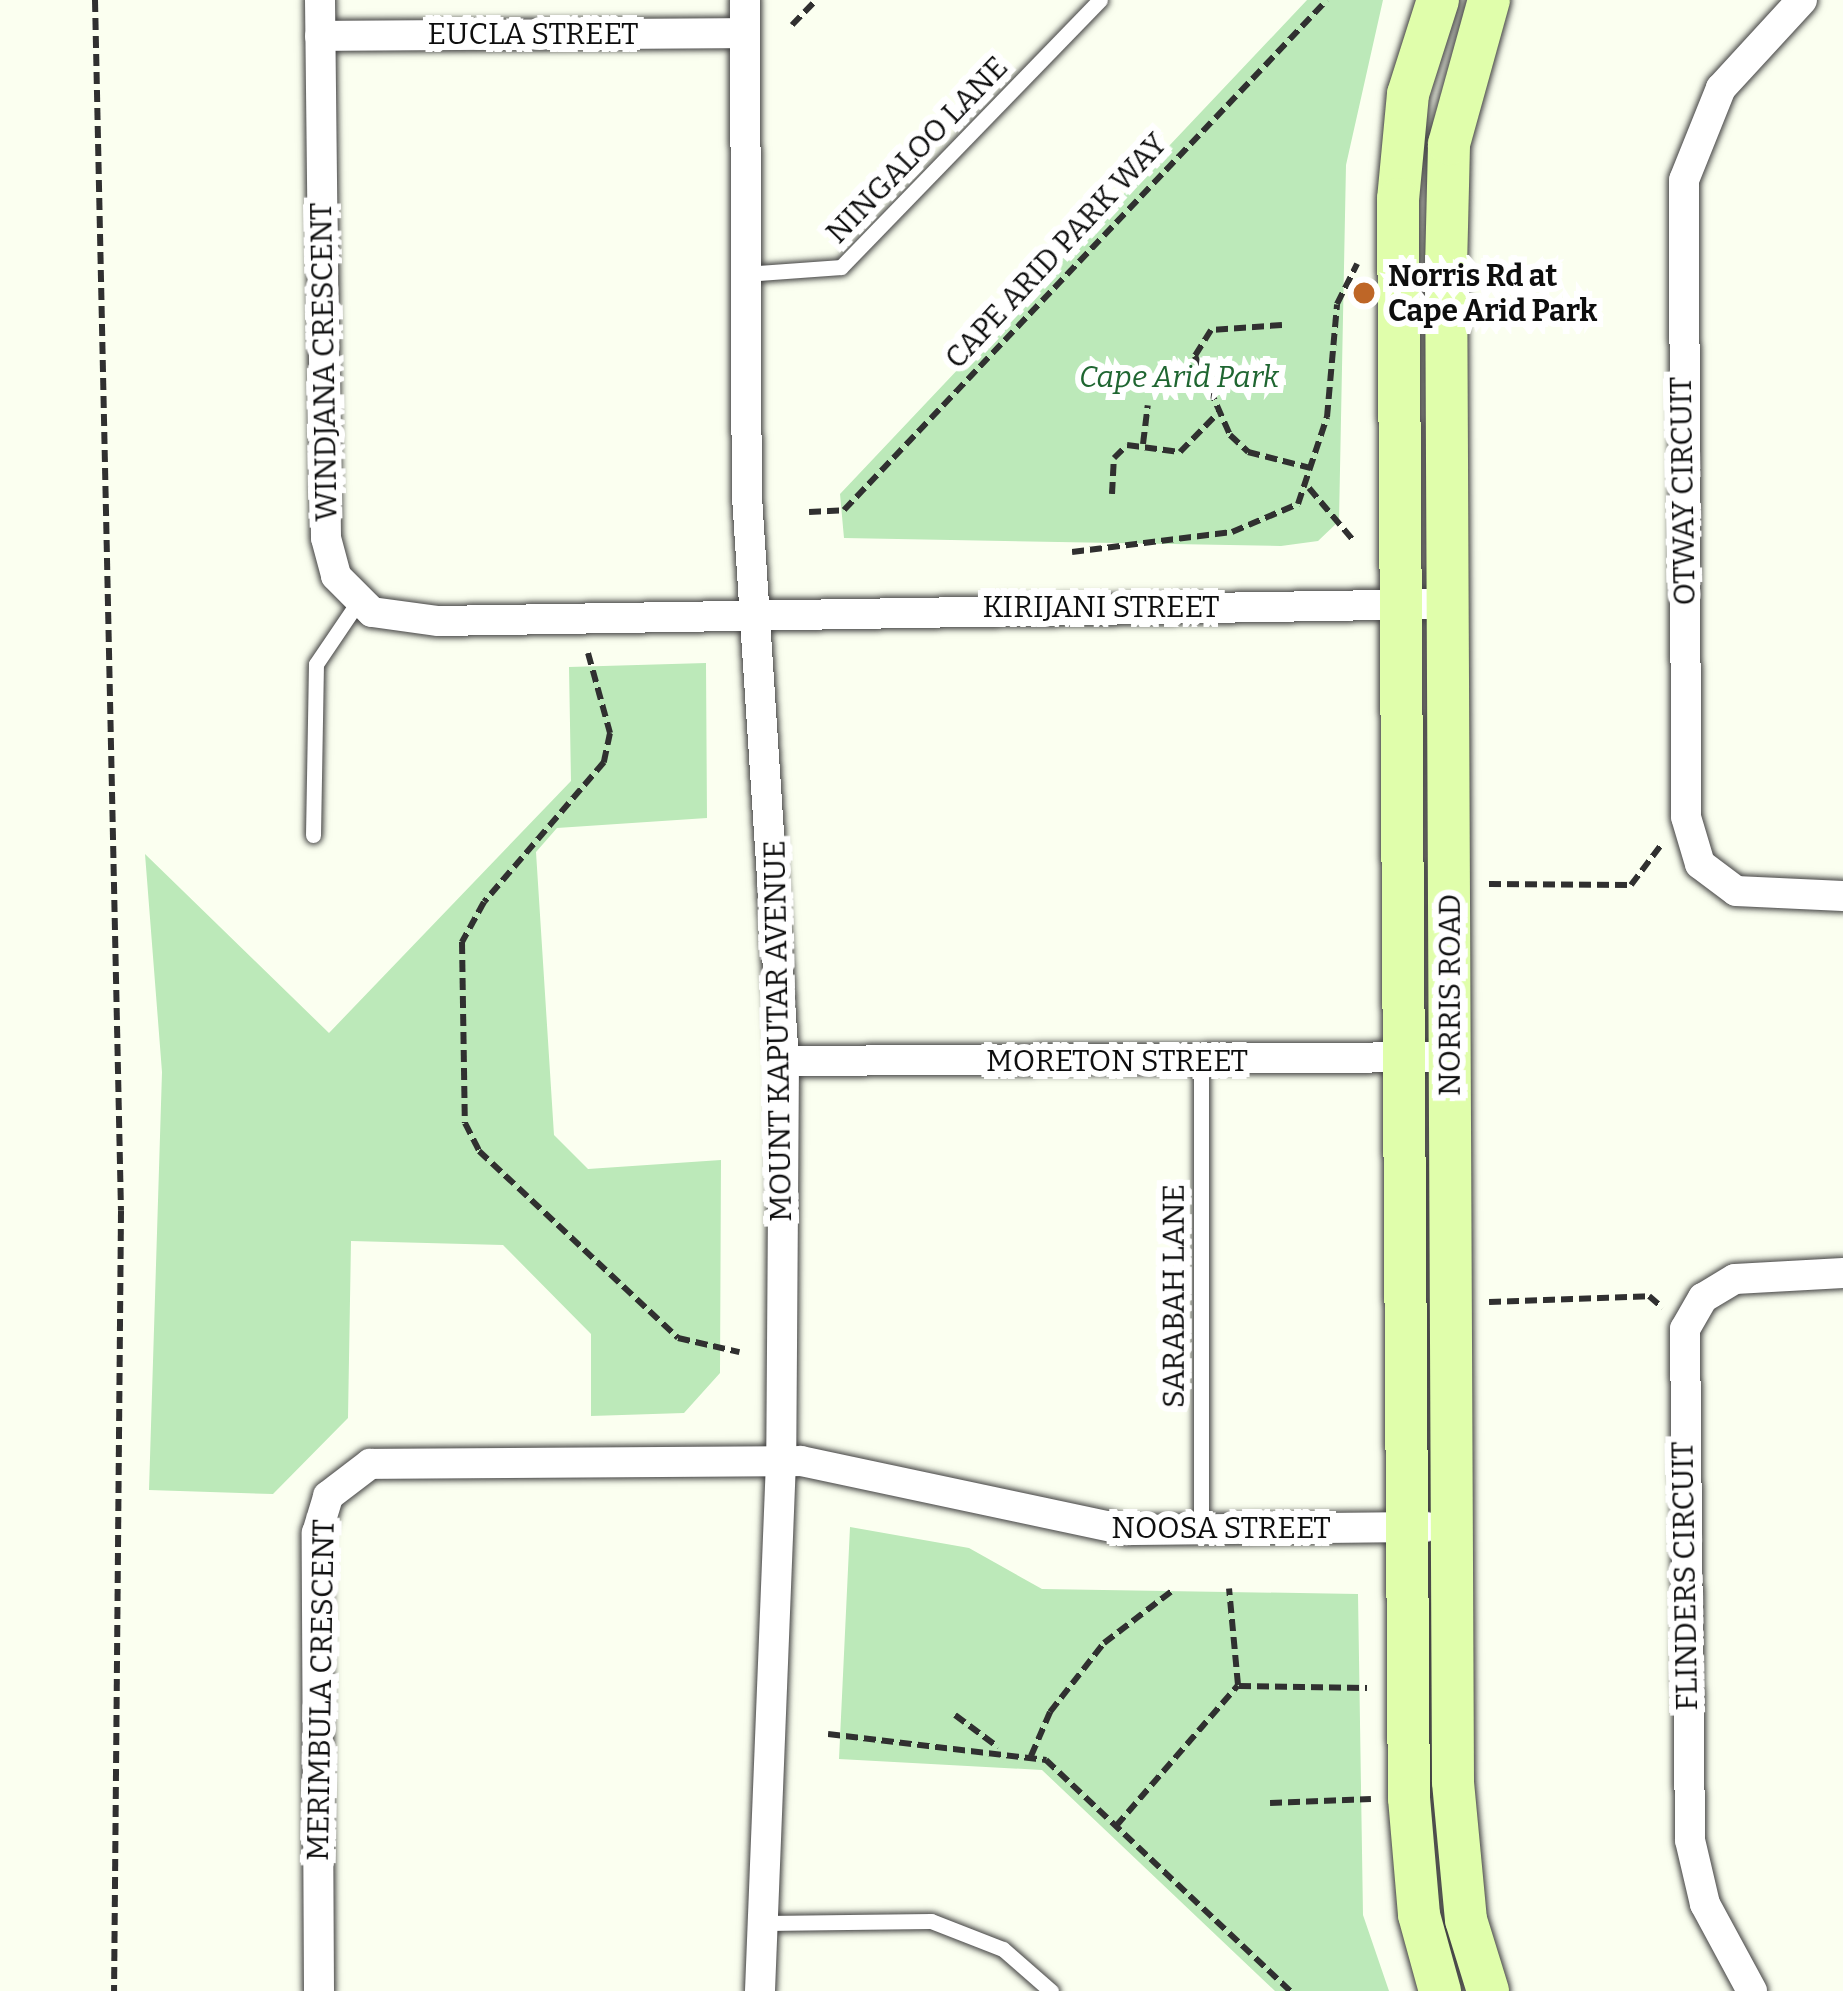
<!DOCTYPE html>
<style>
body{margin:0}
#map{position:relative;width:1843px;height:1991px;overflow:hidden;background:#fbfff0;font-family:Bitter,serif}
div>[style]{position:absolute}
[style*='--x']{left:calc(var(--x)*1px);top:calc(var(--y)*1px);width:calc(var(--w)*1px);rotate:calc(var(--a)*1deg)}
.green>*{inset:0;background:#bce9b9}
.path>*{height:6px;margin-top:-3px;transform-origin:0;background:repeating-linear-gradient(90deg,#303030 0 12px,transparent 0 18px)}
.roads{filter:drop-shadow(0 0 3px #414141) drop-shadow(0 0 3px #414141)}
.service>*{height:15px;margin:-7.5px;padding:0 7.5px;transform-origin:7.5px;border-radius:7.5px;background:#fff}
.minor>*{height:30px;margin:-15px;padding:0 15px;transform-origin:15px;border-radius:15px;background:#fff}
.secondary>*{height:42px;margin:-21px;padding:0 21px;transform-origin:21px;border-radius:21px;background:#e0feab}
.dots>*{width:33px;height:33px;translate:-50% -50%;box-sizing:border-box;border:6px solid #fff;border-radius:50%}
span{translate:-50% -50%;white-space:nowrap;text-align:center;line-height:1.15;-webkit-text-stroke:12px #fff;paint-order:stroke}
.street-label{font-size:30px;color:#0e0e0e}
.poi-label{font-size:30px;color:#0e0e0e;font-weight:700}
.left{translate:0 -50%;text-align:left}
.park-label{font-size:30px;color:#1f6631;font-style:italic}
</style>
<div id="map">
<div class="green">
<div style="clip-path:polygon(1307px 0,1383px 0,1346px 165px,1339px 521px,1318px 541px,1281px 546px,844px 538px,840px 494px)"></div>
<div style="clip-path:polygon(706px 663px,707px 818px,557px 828px,536px 852px,554px 1135px,588px 1169px,721px 1160px,720px 1373px,684px 1413px,591px 1416px,591px 1334px,503px 1245px,351px 1241px,348px 1418px,273px 1494px,149px 1490px,162px 1072px,145px 854px,329px 1033px,571px 781px,569px 667px)"></div>
<div style="clip-path:polygon(850px 1527px,969px 1548px,1042px 1589px,1358px 1594px,1363px 1915px,1389px 1991px,1275px 1991px,1042px 1770px,839px 1759px)"></div>
</div>
<div class="path">
<div style="--x:95;--y:0;--w:1211;--a:88.77"></div>
<div style="--x:121;--y:1211;--w:780;--a:90.51"></div>
<div style="--x:792;--y:25;--w:35;--a:-46"></div>
<div style="--x:1282;--y:325;--w:71;--a:176"></div>
<div style="--x:1211;--y:330;--w:31;--a:122"></div>
<div style="--x:1195;--y:356;--w:86;--a:66.1"></div>
<div style="--x:1230;--y:435;--w:25;--a:43"></div>
<div style="--x:1248;--y:452;--w:65;--a:14.3"></div>
<div style="--x:1143;--y:444;--w:39;--a:-83"></div>
<div style="--x:1309;--y:488;--w:68;--a:49.8"></div>
<div style="--x:1112;--y:494;--w:36;--a:-87"></div>
<div style="--x:1114;--y:458;--w:18;--a:-45"></div>
<div style="--x:1127;--y:445;--w:53;--a:7.5"></div>
<div style="--x:1180;--y:452;--w:56;--a:-45.7"></div>
<div style="--x:809;--y:512;--w:35;--a:-3"></div>
<div style="--x:844;--y:510;--w:702;--a:-46.56"></div>
<div style="--x:1072;--y:552;--w:161;--a:-7.1"></div>
<div style="--x:1232;--y:532;--w:72;--a:-23"></div>
<div style="--x:1298;--y:504;--w:92;--a:-71.6"></div>
<div style="--x:1327;--y:417;--w:113;--a:-84.9"></div>
<div style="--x:1337;--y:304;--w:45;--a:-63.4"></div>
<div style="--x:588;--y:653;--w:83;--a:74.6"></div>
<div style="--x:610;--y:733;--w:30;--a:102"></div>
<div style="--x:604;--y:762;--w:184;--a:130.6"></div>
<div style="--x:484;--y:902;--w:46;--a:118.8"></div>
<div style="--x:462;--y:942;--w:181;--a:89.1"></div>
<div style="--x:465;--y:1123;--w:31;--a:63"></div>
<div style="--x:479;--y:1151;--w:273;--a:43.2"></div>
<div style="--x:678;--y:1338;--w:63;--a:12.9"></div>
<div style="--x:1489;--y:884;--w:142;--a:0.4"></div>
<div style="--x:1631;--y:885;--w:50;--a:-53.1"></div>
<div style="--x:1489;--y:1302;--w:160;--a:-2.1"></div>
<div style="--x:1649;--y:1296;--w:18;--a:41"></div>
<div style="--x:1239;--y:1686;--w:128;--a:0.9"></div>
<div style="--x:955;--y:1715;--w:54;--a:36.7"></div>
<div style="--x:828;--y:1734;--w:220;--a:6.8"></div>
<div style="--x:1046;--y:1760;--w:336;--a:43.4"></div>
<div style="--x:1031;--y:1756;--w:48;--a:-66.6"></div>
<div style="--x:1050;--y:1712;--w:88;--a:-52"></div>
<div style="--x:1104;--y:1643;--w:87;--a:-37.5"></div>
<div style="--x:1270;--y:1803;--w:101;--a:-2.3"></div>
<div style="--x:1116;--y:1826;--w:186;--a:-49.1"></div>
<div style="--x:1238;--y:1685;--w:97;--a:-95.3"></div>
</div>
<div class="roads">
<div class="service">
<div style="--x:745;--y:274;--w:96;--a:-4.2"></div>
<div style="--x:841;--y:267;--w:372;--a:-45.9"></div>
<div style="--x:313;--y:835;--w:171;--a:-89"></div>
<div style="--x:316;--y:664;--w:75;--a:-55.9"></div>
<div style="--x:1201;--y:1530;--w:468;--a:-90"></div>
<div style="--x:765;--y:1923;--w:166;--a:-0.7"></div>
<div style="--x:931;--y:1921;--w:77;--a:21.3"></div>
<div style="--x:1003;--y:1949;--w:64;--a:41.2"></div>
</div>
<div class="minor">
<div style="--x:320;--y:0;--w:538;--a:89.36"></div>
<div style="--x:326;--y:538;--w:39;--a:75"></div>
<div style="--x:336;--y:576;--w:51;--a:45"></div>
<div style="--x:372;--y:612;--w:67;--a:7.8"></div>
<div style="--x:438;--y:621;--w:1009;--a:-0.97"></div>
<div style="--x:745;--y:0;--w:497;--a:89.8"></div>
<div style="--x:747;--y:497;--w:565;--a:86.25"></div>
<div style="--x:784;--y:1061;--w:400;--a:90.4"></div>
<div style="--x:781;--y:1461;--w:530;--a:92.27"></div>
<div style="--x:1802;--y:0;--w:120;--a:132.6"></div>
<div style="--x:1721;--y:88;--w:99;--a:111.9"></div>
<div style="--x:1684;--y:180;--w:637;--a:89.82"></div>
<div style="--x:1686;--y:817;--w:49;--a:73.4"></div>
<div style="--x:1700;--y:864;--w:45;--a:36.9"></div>
<div style="--x:1736;--y:891;--w:107;--a:2.7"></div>
<div style="--x:320;--y:36;--w:425;--a:-0.4"></div>
<div style="--x:784;--y:1061;--w:667;--a:-0.34"></div>
<div style="--x:319;--y:1991;--w:458;--a:-90.3"></div>
<div style="--x:317;--y:1533;--w:39;--a:-73"></div>
<div style="--x:328;--y:1496;--w:53;--a:-37.3"></div>
<div style="--x:370;--y:1464;--w:431;--a:-0.4"></div>
<div style="--x:801;--y:1461;--w:333;--a:12"></div>
<div style="--x:1127;--y:1530;--w:299;--a:-0.6"></div>
<div style="--x:1752;--y:1991;--w:99;--a:-118.4"></div>
<div style="--x:1705;--y:1904;--w:66;--a:-103.2"></div>
<div style="--x:1690;--y:1840;--w:511;--a:-90.56"></div>
<div style="--x:1685;--y:1329;--w:36;--a:-60"></div>
<div style="--x:1703;--y:1298;--w:37;--a:-31"></div>
<div style="--x:1735;--y:1279;--w:108;--a:-3.2"></div>
</div>
<div class="secondary">
<div style="--x:1438;--y:0;--w:99;--a:107.7"></div>
<div style="--x:1408;--y:94;--w:105;--a:95.4"></div>
<div style="--x:1398;--y:199;--w:1599;--a:89.61"></div>
<div style="--x:1409;--y:1798;--w:117;--a:85.1"></div>
<div style="--x:1419;--y:1915;--w:79;--a:74.6"></div>
<div style="--x:1488;--y:1991;--w:74;--a:-107.2"></div>
<div style="--x:1466;--y:1920;--w:139;--a:-95.4"></div>
<div style="--x:1453;--y:1782;--w:1514;--a:-90.26"></div>
<div style="--x:1446;--y:268;--w:124;--a:-88.6"></div>
<div style="--x:1449;--y:144;--w:149;--a:-74.5"></div>
</div>
</div>
<div class="dots">
<div style="left:1364px;top:293px;background:#be6627"></div>
</div>
<div class="street-label">
<span style="left:533px;top:34px">EUCLA STREET</span>
<span style="left:917px;top:150px;rotate:-46deg">NINGALOO LANE</span>
<span style="left:1056px;top:251px;rotate:-47deg">CAPE ARID PARK WAY</span>
<span style="left:324px;top:362px;rotate:-91deg">WINDJANA CRESCENT</span>
<span style="left:1683px;top:491px;rotate:-91deg">OTWAY CIRCUIT</span>
<span style="left:1101px;top:607px">KIRIJANI STREET</span>
<span style="left:1450px;top:995px;rotate:-90deg">NORRIS ROAD</span>
<span style="left:778px;top:1031px;rotate:-91deg">MOUNT KAPUTAR AVENUE</span>
<span style="left:1117px;top:1061px">MORETON STREET</span>
<span style="left:1174px;top:1296px;rotate:-90deg">SARABAH LANE</span>
<span style="left:1221px;top:1528px">NOOSA STREET</span>
<span style="left:1685px;top:1576px;rotate:-91deg">FLINDERS CIRCUIT</span>
<span style="left:321px;top:1690px;rotate:-89deg">MERIMBULA CRESCENT</span>
</div>
<div class="poi-label">
<span class="left" style="left:1388px;top:293px">Norris Rd at<br>Cape Arid Park</span>
</div>
<div class="park-label">
<span style="left:1179px;top:377px">Cape Arid Park</span>
</div>
</div>
